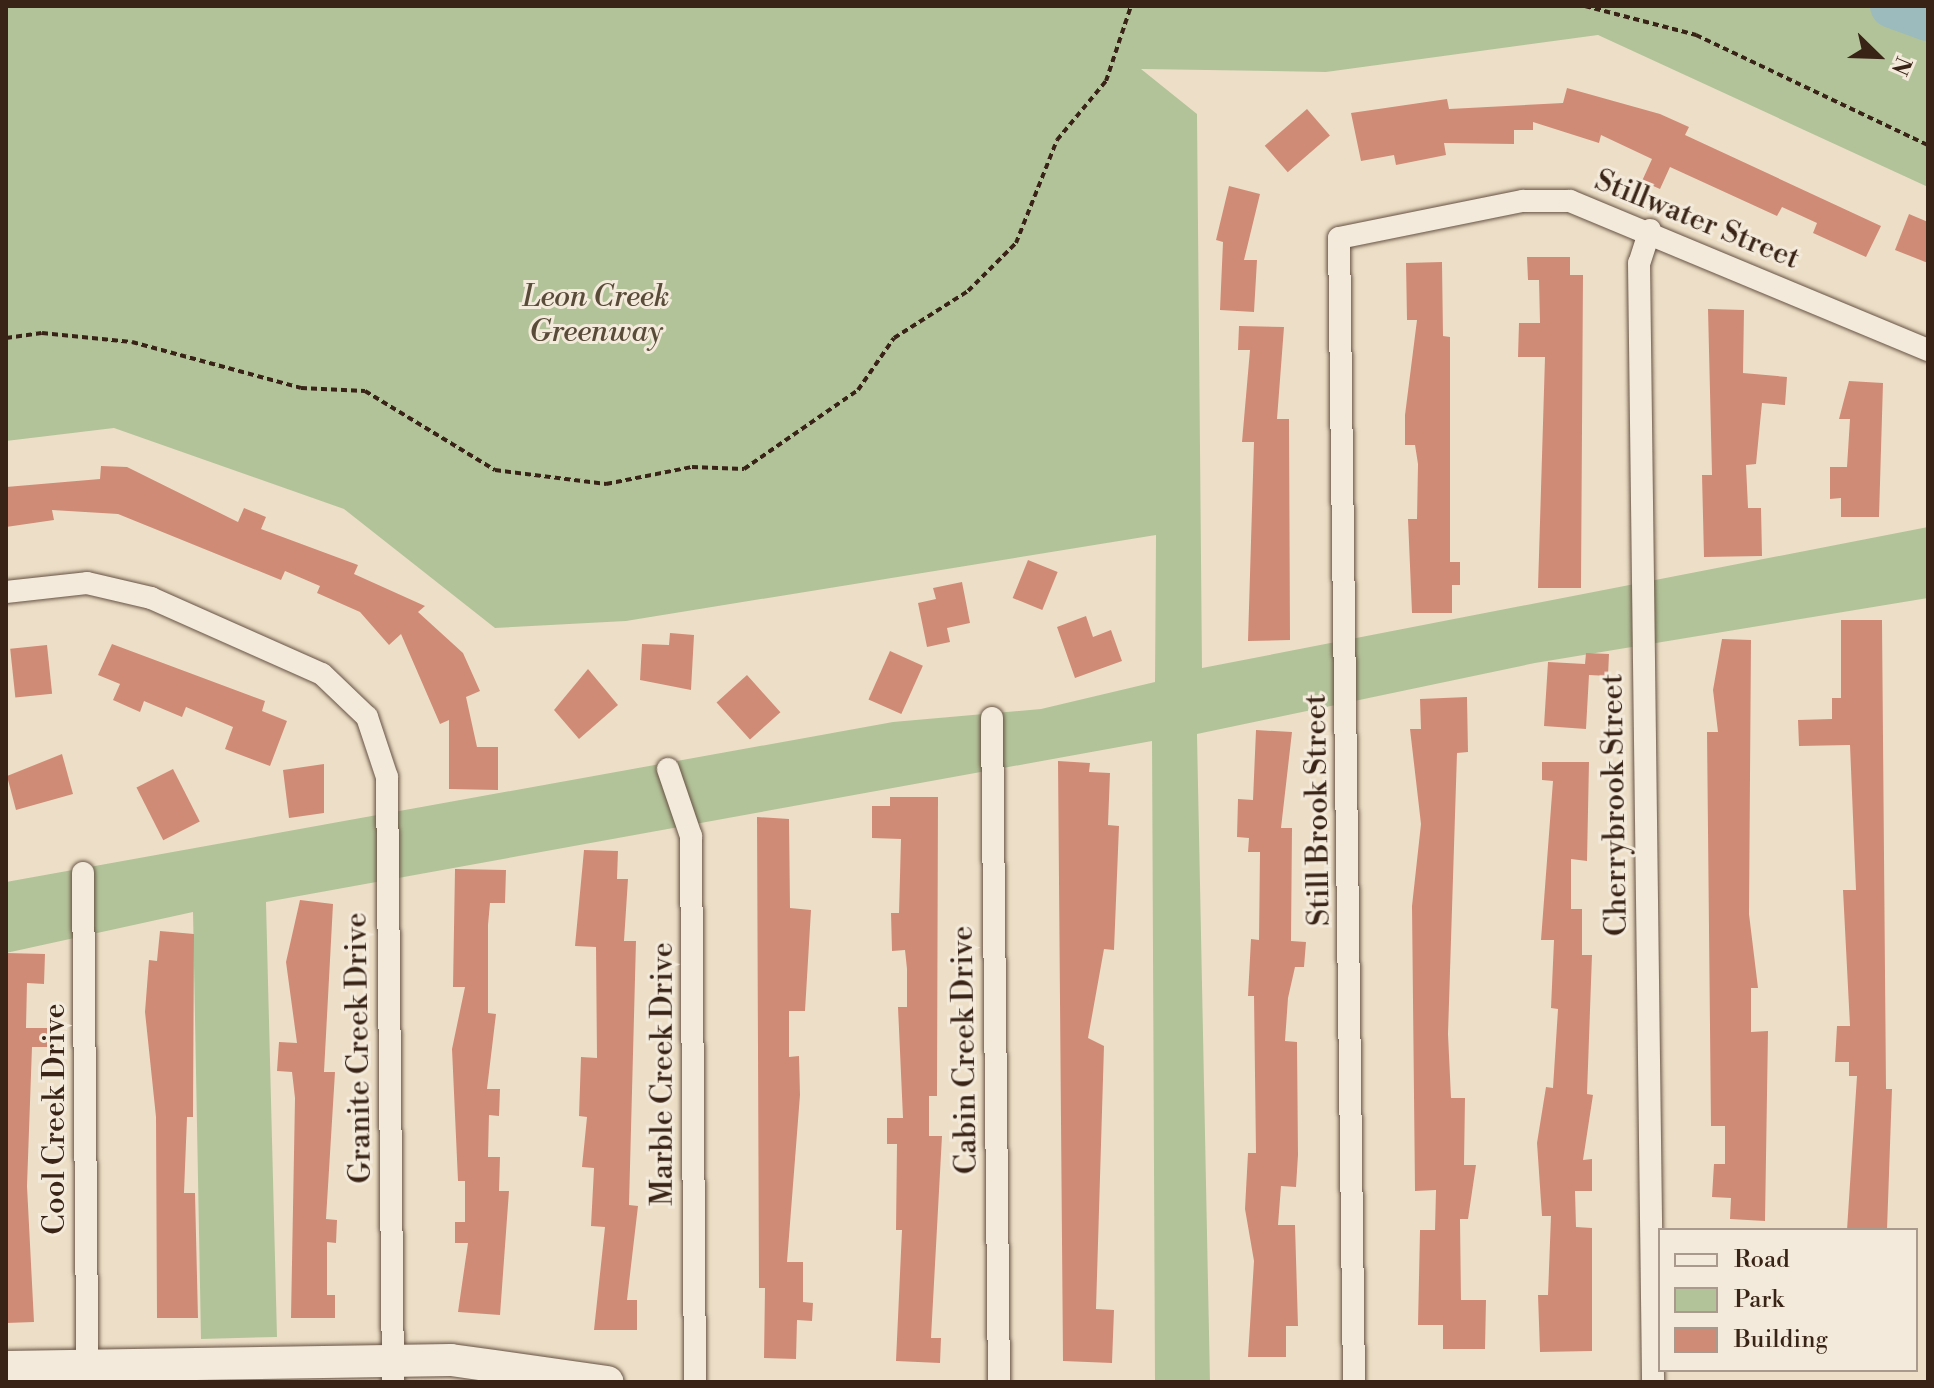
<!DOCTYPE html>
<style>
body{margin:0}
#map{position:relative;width:1934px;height:1388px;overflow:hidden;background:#eddfc7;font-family:"Libre Bodoni",serif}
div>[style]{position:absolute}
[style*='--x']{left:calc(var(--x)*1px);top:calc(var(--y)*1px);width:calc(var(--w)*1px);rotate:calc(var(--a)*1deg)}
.green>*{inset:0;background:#b3c399}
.river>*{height:44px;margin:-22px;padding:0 22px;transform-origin:22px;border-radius:22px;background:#9bbbbc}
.building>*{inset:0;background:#d08b77;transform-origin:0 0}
.path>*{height:4px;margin-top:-2px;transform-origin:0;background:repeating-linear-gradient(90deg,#392317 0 6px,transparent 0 10px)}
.roads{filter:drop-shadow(0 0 2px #665243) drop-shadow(0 0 2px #665243)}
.street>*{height:22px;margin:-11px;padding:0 11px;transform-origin:11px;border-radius:11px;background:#f3eadb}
.secondary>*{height:32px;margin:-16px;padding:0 16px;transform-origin:16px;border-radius:16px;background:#f3eadb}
span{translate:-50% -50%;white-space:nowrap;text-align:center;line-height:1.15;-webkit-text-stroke:6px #f3eadb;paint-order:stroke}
.street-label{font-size:30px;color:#392317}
.park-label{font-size:30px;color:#584b38;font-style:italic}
.frame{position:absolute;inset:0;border:8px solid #392317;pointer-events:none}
.legend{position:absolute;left:1658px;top:1228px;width:260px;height:144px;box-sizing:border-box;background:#f3eadb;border:2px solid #a99a8d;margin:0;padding:10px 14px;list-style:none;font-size:24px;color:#392317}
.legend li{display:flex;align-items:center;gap:16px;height:40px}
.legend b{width:40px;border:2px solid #a99a8d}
.north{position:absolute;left:1838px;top:16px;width:80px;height:80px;-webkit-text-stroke:6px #f3eadb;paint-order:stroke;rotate:113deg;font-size:22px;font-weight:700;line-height:32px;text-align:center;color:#392317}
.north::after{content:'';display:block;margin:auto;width:28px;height:36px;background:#392317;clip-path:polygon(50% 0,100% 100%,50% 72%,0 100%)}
</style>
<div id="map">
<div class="green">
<div style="clip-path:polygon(6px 6px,1928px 6px,1928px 187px,1598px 35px,1326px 72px,1141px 69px,1197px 114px,1202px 668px,1928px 527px,1928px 598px,1535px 663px,1197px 734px,1210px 1382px,1155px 1382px,1152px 741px,266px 902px,277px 1337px,201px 1339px,193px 912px,6px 953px,6px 882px,893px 722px,1041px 709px,1155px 682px,1156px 535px,626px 621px,495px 628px,344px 509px,114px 428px,6px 441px)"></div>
</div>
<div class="river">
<div style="--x:1892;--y:6;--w:38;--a:20"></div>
</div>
<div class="building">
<div style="clip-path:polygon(1567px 88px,1660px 114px,1689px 127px,1685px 135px,1881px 226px,1866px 257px,1813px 233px,1817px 223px,1782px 207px,1777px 216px,1670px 167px,1660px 189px,1642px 181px,1652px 159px,1601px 135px,1599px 143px,1533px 122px,1533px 130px,1514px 130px,1514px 144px,1444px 143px,1446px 155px,1396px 165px,1394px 155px,1361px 161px,1351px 113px,1447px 99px,1449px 109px,1563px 103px)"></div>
<div style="left:1307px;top:109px;width:35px;height:56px;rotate:49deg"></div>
<div style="clip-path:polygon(1229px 186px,1260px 194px,1244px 260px,1257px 260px,1254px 312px,1220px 310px,1223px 242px,1216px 240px)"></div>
<div style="clip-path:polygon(1909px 214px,1928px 222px,1928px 263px,1895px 250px)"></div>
<div style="clip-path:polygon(1527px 257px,1570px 257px,1570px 275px,1583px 275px,1581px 588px,1538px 588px,1545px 357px,1518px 357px,1519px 323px,1540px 323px,1539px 280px,1528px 280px)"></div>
<div style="clip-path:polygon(1442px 262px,1443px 336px,1450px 337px,1450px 562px,1460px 562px,1460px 585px,1452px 585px,1452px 613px,1412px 613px,1408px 519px,1417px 519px,1418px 464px,1415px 445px,1405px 445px,1405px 415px,1417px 320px,1407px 320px,1406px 263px)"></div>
<div style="clip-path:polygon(1708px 309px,1744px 310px,1743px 373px,1787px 377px,1785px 405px,1762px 403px,1756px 464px,1746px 465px,1748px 508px,1761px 508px,1762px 556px,1704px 557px,1702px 475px,1712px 475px)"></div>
<div style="clip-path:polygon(1239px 326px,1284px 327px,1277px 419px,1289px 419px,1290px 640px,1248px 641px,1254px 442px,1242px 442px,1250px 350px,1238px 350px)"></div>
<div style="clip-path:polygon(1849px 381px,1883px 383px,1879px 517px,1841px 517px,1841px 498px,1830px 499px,1830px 467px,1847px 467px,1850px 419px,1839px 419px)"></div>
<div style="clip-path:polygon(101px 466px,127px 467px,238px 522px,244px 508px,266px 517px,261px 529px,358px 565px,354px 574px,425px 606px,418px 612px,463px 653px,480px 691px,466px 697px,477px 747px,498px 747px,498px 790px,449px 789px,449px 720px,440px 724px,401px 634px,389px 645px,360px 612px,317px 593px,320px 586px,285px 571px,281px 580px,118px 514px,52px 510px,54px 520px,6px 527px,6px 487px,100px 479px)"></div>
<div style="left:1028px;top:560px;width:32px;height:41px;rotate:22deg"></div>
<div style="clip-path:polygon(962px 582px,970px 623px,947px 628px,950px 642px,927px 647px,918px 603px,936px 599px,933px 588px)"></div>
<div style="clip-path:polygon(1086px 616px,1093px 637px,1111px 630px,1122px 661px,1075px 678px,1057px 627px)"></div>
<div style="clip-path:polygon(1841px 620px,1882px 620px,1886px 1089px,1892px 1089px,1887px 1230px,1847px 1230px,1857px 1076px,1849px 1076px,1849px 1062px,1835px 1062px,1837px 1026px,1850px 1026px,1843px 890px,1856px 890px,1850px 745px,1799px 746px,1798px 720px,1832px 719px,1832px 698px,1841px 698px)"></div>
<div style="clip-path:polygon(670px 633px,694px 635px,691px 690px,640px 680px,642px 644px,669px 645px)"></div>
<div style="clip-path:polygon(1722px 639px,1751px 640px,1749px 914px,1758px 988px,1751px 988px,1751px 1032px,1768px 1031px,1765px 1221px,1730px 1219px,1731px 1198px,1712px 1197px,1714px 1164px,1725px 1164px,1725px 1126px,1711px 1126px,1707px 732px,1718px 732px,1713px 690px)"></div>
<div style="clip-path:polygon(112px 644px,265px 701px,262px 711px,287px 721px,270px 766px,225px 749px,233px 727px,186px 707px,182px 717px,144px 701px,140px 712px,113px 700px,120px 684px,98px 675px)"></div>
<div style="left:47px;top:645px;width:49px;height:37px;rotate:84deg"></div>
<div style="left:890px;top:651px;width:36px;height:53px;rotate:24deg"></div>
<div style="clip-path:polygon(1586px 653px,1609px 654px,1608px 676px,1589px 675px,1586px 729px,1544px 726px,1548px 662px,1585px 664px)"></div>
<div style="clip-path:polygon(588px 669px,618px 705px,579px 739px,554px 710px)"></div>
<div style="left:747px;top:675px;width:50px;height:41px;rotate:48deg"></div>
<div style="clip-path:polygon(1467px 697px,1468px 752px,1457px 753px,1448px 1034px,1451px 1098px,1465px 1098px,1464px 1165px,1476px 1165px,1468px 1219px,1460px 1219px,1461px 1300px,1486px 1300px,1485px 1349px,1443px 1349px,1443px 1325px,1418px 1325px,1420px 1230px,1435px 1230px,1436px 1190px,1415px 1191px,1412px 906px,1421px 824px,1410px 729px,1421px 729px,1420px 699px)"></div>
<div style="clip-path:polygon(1256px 730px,1292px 732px,1281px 828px,1292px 828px,1291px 941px,1306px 942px,1304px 967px,1295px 967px,1288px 998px,1285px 1041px,1297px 1042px,1298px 1155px,1296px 1187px,1281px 1186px,1278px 1225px,1295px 1225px,1298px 1326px,1286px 1326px,1286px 1357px,1248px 1357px,1254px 1261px,1245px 1209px,1248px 1153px,1256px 1153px,1254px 996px,1248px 996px,1251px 939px,1259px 940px,1260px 852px,1248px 852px,1249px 838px,1237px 837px,1238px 799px,1253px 800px)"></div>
<div style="clip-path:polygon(62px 754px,73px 794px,16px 810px,7px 776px)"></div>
<div style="clip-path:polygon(1058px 761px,1090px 763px,1089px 772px,1110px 773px,1108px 825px,1119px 826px,1114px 950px,1104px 949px,1088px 1038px,1104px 1046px,1096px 1309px,1114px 1310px,1112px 1363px,1063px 1361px)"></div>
<div style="clip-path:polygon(1542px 762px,1589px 762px,1587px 861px,1571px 859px,1571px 909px,1582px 909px,1582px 955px,1592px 955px,1587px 1094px,1593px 1095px,1583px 1160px,1592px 1159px,1592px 1191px,1575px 1191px,1576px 1227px,1592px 1228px,1592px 1351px,1540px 1352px,1538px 1295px,1548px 1295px,1551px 1216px,1542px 1216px,1537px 1143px,1546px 1087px,1553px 1088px,1558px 1009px,1551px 1008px,1554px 940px,1541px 940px,1553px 781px,1542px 780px)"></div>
<div style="clip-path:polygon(324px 764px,324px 813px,289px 818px,283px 770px)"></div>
<div style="left:173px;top:769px;width:59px;height:41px;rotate:63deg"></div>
<div style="clip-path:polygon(890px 797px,938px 797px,937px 1096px,929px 1096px,929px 1136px,942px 1136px,931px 1338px,941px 1338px,940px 1363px,896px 1361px,902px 1230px,896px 1230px,897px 1144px,887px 1144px,887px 1118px,903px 1118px,898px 1007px,907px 1007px,907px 969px,905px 950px,892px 951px,891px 913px,899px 913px,901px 839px,872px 838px,872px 806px,890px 806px)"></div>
<div style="clip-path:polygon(757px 817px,789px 819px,790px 908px,811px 910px,805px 1011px,789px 1011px,789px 1057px,799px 1056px,800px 1095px,787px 1262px,803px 1262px,803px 1302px,813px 1303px,812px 1321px,797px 1320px,796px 1359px,764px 1358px,765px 1288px,759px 1288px)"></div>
<div style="clip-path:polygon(584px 850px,618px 851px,617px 879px,628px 879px,624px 941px,636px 941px,629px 1205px,638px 1206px,627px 1300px,637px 1300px,637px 1330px,594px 1330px,605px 1227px,591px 1226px,594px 1168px,582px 1167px,587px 1117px,579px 1116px,581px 1057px,597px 1058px,596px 947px,575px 946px)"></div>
<div style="clip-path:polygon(455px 869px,506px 870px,505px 903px,490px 903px,488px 925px,488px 1013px,496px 1014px,487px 1089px,500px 1089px,499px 1116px,489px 1115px,488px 1157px,500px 1157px,499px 1191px,509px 1191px,500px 1315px,458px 1312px,468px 1243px,455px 1243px,455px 1222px,465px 1222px,465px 1181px,458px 1181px,452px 1049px,465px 987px,453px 987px)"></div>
<div style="clip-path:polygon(300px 900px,333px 904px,324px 1072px,335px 1072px,326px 1219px,337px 1220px,336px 1243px,327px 1242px,327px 1295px,335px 1295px,335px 1318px,291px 1318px,295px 1098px,292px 1072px,277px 1071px,279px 1042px,297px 1043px,286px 962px)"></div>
<div style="clip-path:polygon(160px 931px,194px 934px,193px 1117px,187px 1117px,184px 1193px,195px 1193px,198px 1318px,157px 1318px,156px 1117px,145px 1012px,149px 960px,157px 961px)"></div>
<div style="clip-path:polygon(6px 953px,45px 954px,44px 984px,27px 983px,26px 1028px,53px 1028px,53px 1047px,32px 1047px,27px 1186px,34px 1322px,6px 1323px)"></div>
</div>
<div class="path">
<div style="--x:1585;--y:6;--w:115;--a:14.6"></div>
<div style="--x:1696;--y:35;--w:257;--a:25.4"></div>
<div style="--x:6;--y:338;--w:36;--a:-8"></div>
<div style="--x:42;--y:333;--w:90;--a:5.7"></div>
<div style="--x:132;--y:342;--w:175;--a:15.2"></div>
<div style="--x:301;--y:388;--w:64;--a:2.7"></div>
<div style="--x:365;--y:391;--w:152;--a:31.3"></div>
<div style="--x:495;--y:470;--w:112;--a:7.2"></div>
<div style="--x:606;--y:484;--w:88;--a:-11.2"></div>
<div style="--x:692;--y:467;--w:52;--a:2.2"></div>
<div style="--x:744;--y:469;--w:139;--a:-34.7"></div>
<div style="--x:858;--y:390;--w:63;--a:-55.3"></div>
<div style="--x:894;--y:338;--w:88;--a:-32.4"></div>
<div style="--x:968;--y:291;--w:68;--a:-45"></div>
<div style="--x:1016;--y:243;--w:111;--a:-68.3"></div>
<div style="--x:1057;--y:140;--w:77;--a:-50.3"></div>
<div style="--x:1106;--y:81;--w:79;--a:-71.6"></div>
</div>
<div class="roads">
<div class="street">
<div style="--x:1650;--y:230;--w:35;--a:108"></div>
<div style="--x:1639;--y:263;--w:1119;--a:89.28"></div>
<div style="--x:6;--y:592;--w:81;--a:-6.3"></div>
<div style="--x:87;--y:583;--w:66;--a:13.2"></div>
<div style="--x:151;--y:598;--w:187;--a:24"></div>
<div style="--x:322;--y:674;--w:62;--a:43.7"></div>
<div style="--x:367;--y:717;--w:63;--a:71.6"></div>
<div style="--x:387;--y:777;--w:605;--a:89.43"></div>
<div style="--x:992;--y:718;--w:664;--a:89.4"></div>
<div style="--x:668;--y:769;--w:71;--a:71.1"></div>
<div style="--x:691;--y:836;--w:546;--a:89.58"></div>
<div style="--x:83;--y:873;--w:492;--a:89.5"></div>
<div style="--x:1354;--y:1382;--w:1144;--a:-90.75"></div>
<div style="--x:1339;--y:238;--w:188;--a:-11.4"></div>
<div style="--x:1523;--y:201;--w:47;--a:0"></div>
<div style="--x:1570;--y:201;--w:388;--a:22.6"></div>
</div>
<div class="secondary">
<div style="--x:6;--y:1367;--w:445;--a:-0.9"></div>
<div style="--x:451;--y:1360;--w:158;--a:8"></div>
</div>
</div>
<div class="street-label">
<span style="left:1697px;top:220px;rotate:22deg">Stillwater Street</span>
<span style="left:1615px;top:805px;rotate:-91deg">Cherrybrook Street</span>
<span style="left:1318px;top:810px;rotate:-91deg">Still Brook Street</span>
<span style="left:359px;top:1048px;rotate:-91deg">Granite Creek Drive</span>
<span style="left:965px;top:1050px;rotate:-91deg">Cabin Creek Drive</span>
<span style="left:663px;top:1074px;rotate:-90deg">Marble Creek Drive</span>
<span style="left:55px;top:1119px;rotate:-90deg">Cool Creek Drive</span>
</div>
<div class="park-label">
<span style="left:596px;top:314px">Leon Creek<br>Greenway</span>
</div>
<div class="frame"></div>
<ul class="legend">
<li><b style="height:10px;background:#f3eadb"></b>Road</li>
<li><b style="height:22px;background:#b3c399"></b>Park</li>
<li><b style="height:22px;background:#d08b77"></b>Building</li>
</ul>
<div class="north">N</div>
</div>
